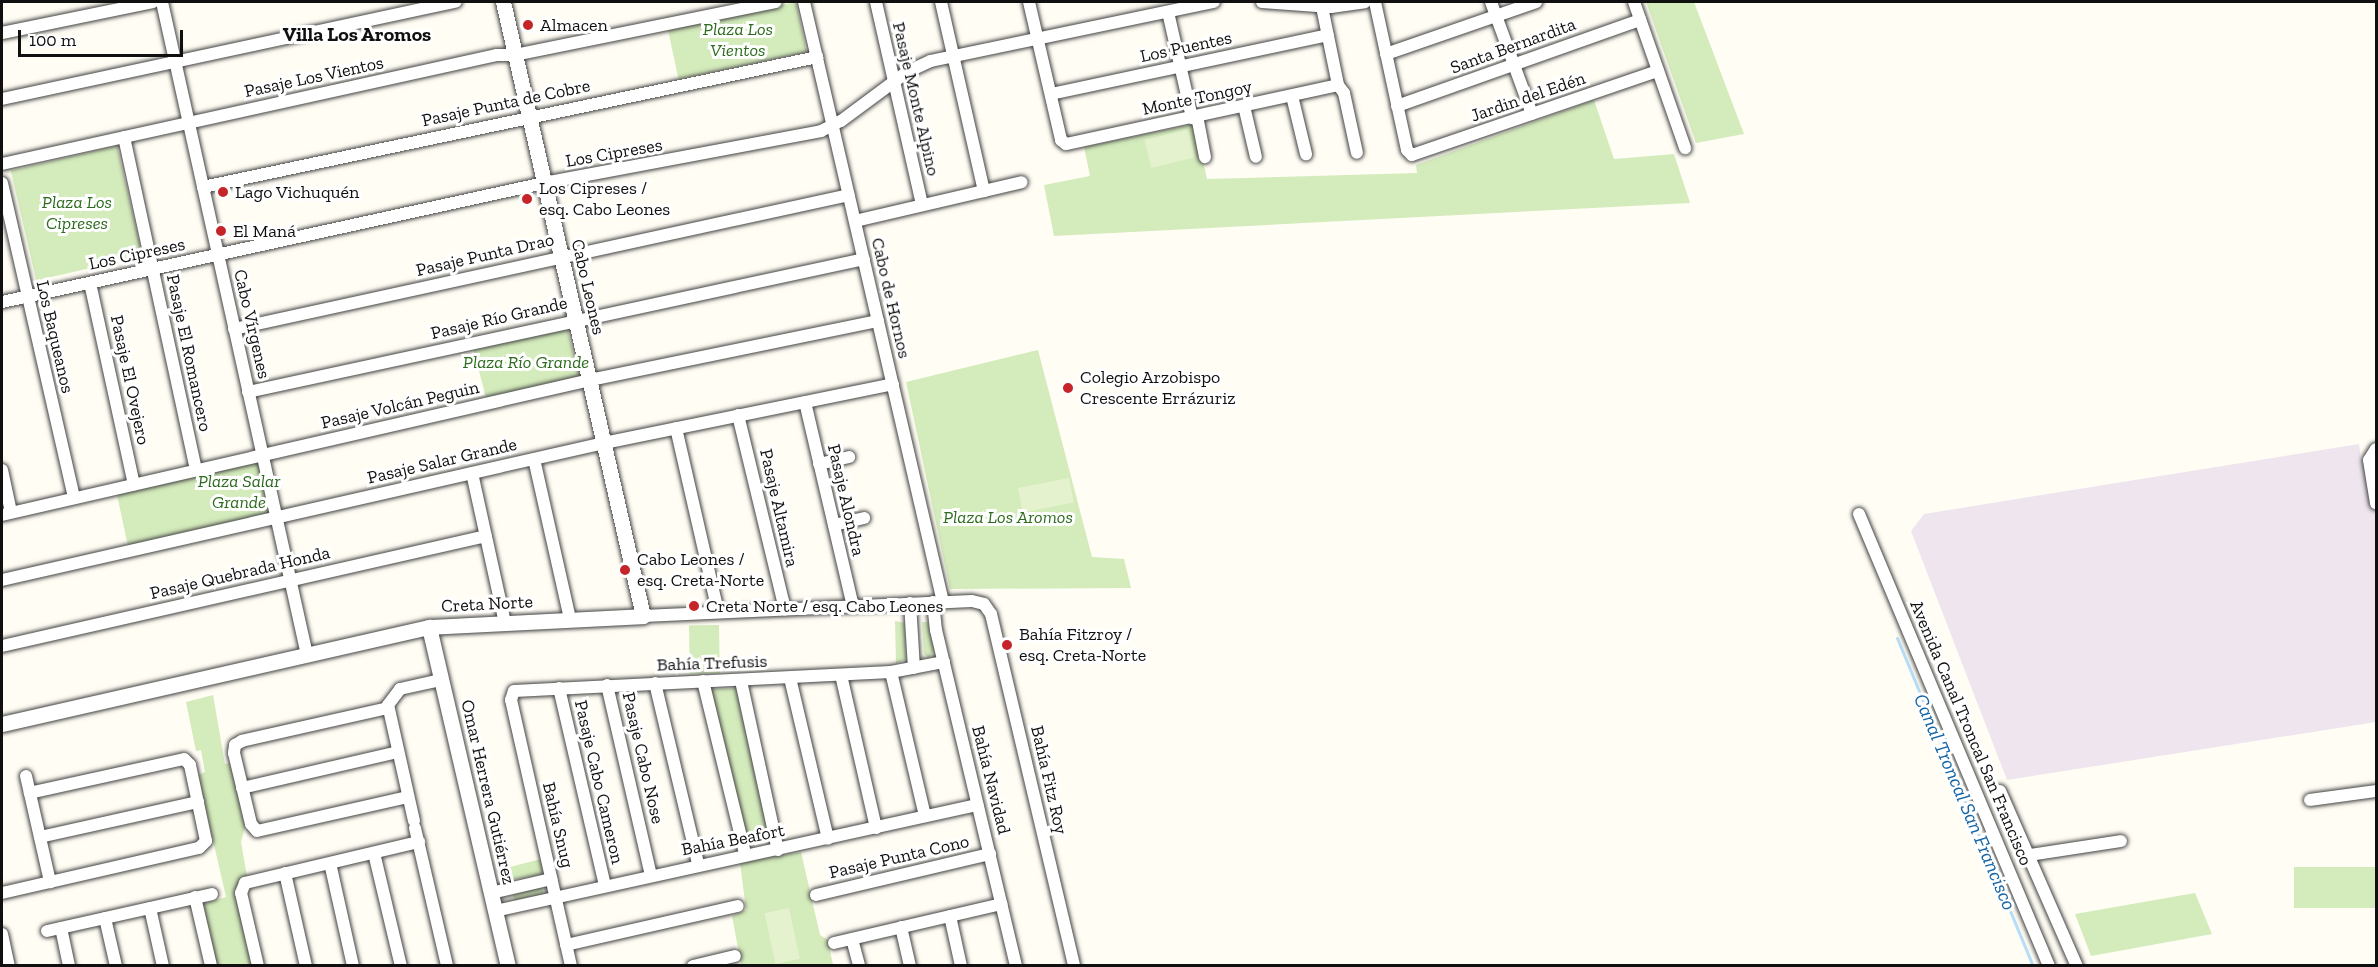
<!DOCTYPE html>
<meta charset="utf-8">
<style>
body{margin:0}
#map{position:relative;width:2378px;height:967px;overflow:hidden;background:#fffdf4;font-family:"Zilla Slab",serif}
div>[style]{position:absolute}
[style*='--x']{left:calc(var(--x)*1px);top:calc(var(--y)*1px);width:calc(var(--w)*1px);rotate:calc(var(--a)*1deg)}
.industrial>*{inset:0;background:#eee5ef}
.green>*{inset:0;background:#d4ebbc;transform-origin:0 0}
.pitch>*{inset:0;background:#e5f2ce;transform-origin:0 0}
.stream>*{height:3px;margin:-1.5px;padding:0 1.5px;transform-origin:1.5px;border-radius:1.5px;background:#b7def8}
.roads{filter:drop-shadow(0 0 2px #434343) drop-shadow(0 0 2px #434343)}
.minor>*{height:12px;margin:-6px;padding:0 6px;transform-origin:6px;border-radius:6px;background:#fff}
.tertiary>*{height:15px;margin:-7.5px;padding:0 7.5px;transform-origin:7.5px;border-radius:7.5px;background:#fff}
.dots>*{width:16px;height:16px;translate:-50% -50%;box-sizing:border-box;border:3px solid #fff;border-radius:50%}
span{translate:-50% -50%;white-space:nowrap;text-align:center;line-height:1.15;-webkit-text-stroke:6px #fff;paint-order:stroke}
.poi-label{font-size:18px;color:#101010}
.left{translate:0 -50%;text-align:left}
.park-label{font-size:18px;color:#2d6b1e;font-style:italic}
.street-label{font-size:18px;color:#101010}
.neighbourhood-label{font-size:20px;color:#101010;font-weight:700}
.water-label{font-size:20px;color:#1565a6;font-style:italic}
.frame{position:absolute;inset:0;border:3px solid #101010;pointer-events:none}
.scale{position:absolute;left:18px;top:30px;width:165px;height:27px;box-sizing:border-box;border:3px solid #101010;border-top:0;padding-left:8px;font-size:18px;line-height:21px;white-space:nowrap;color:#101010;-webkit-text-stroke:4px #fff;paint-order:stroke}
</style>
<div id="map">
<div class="industrial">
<div style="clip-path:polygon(2359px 444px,2361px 459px,2376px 457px,2376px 722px,2007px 780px,1911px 531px,1924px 514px)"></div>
</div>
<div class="green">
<div style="left:796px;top:2px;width:51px;height:131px;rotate:78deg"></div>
<div style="clip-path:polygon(1646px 2px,1694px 2px,1744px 134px,1696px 143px)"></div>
<div style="clip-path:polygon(1594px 100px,1614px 159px,1674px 154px,1690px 203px,1054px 236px,1044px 185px,1090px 176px,1084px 147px,1195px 124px,1207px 179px,1417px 173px,1416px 165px)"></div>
<div style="left:117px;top:146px;width:113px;height:109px;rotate:77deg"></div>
<div style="left:566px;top:325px;width:55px;height:96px;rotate:75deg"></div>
<div style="clip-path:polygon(1038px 350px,1092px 557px,1124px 559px,1131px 588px,950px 589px,906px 382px)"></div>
<div style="clip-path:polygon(255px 460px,261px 462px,271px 508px,268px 513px,128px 546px,117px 495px)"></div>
<div style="clip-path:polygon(895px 621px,905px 623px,906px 659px,896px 664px)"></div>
<div style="clip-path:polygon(922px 622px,928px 622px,935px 649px,929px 658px,924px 654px)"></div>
<div style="left:719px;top:625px;width:48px;height:30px;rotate:89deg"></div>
<div style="clip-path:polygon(739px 688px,772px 841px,747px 845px,710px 689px)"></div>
<div style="clip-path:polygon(213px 695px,225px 764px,231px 763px,245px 827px,241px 842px,247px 876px,239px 882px,237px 892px,254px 965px,217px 965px,203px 904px,226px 897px,198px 775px,205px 772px,201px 750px,196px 751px,186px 702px)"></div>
<div style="clip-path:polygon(801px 852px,820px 935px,828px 940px,833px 965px,741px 964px,732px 916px,746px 910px,740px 862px)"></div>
<div style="clip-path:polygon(541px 859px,544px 870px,541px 875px,504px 881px,502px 869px)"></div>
<div style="left:2376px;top:867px;width:41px;height:82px;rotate:90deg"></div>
<div style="left:542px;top:887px;width:8px;height:30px;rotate:76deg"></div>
<div style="clip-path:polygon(2195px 893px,2212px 934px,2091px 956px,2075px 914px)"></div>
</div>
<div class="pitch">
<div style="left:1188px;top:129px;width:29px;height:45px;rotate:76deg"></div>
<div style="left:1069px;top:478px;width:25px;height:52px;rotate:79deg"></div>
<div style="left:789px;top:908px;width:52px;height:25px;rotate:78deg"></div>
</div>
<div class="stream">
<div style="--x:1897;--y:638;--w:355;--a:67.5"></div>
</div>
<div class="roads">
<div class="minor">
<div style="--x:162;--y:2;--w:669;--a:77.48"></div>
<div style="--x:804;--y:2;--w:616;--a:76.96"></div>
<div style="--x:876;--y:2;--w:208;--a:77.2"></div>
<div style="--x:941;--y:2;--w:194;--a:77.2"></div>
<div style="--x:1029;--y:2;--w:142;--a:76.9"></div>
<div style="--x:1061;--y:140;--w:6;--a:39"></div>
<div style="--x:1066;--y:144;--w:278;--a:-12.2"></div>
<div style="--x:1262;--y:2;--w:69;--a:4.1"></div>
<div style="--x:1331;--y:7;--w:34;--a:-8"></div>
<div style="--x:1321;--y:2;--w:85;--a:78.4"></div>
<div style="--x:1375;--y:2;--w:151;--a:77.8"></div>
<div style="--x:1407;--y:150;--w:7;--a:45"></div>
<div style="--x:1412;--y:155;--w:260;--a:-18.9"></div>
<div style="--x:1491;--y:2;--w:119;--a:69.9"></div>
<div style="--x:1634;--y:2;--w:155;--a:70.7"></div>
<div style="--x:1168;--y:12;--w:109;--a:77.2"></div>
<div style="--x:2;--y:33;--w:154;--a:-11.6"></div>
<div style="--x:1386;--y:54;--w:159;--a:-19.1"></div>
<div style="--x:1338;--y:85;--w:10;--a:53"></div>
<div style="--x:1344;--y:93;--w:61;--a:77.8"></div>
<div style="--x:1051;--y:94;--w:283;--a:-12"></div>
<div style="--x:1292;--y:96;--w:60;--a:76.4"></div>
<div style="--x:2;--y:99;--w:464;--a:-12.1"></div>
<div style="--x:1244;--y:106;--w:52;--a:76.8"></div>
<div style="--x:1397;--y:106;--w:258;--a:-19.5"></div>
<div style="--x:1197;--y:116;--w:42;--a:79"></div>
<div style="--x:124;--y:137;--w:341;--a:77.8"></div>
<div style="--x:2;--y:164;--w:507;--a:-12.42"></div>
<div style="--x:497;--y:55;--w:18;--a:0"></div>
<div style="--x:515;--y:55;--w:266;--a:-11.5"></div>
<div style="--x:2;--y:183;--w:323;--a:77.1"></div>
<div style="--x:203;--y:187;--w:628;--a:-11.95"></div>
<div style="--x:855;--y:221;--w:171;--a:-13.1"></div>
<div style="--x:90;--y:283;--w:206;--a:77.7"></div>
<div style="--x:2;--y:302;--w:555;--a:-12.38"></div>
<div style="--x:544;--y:183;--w:282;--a:-10.6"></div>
<div style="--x:821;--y:131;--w:22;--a:-27"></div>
<div style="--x:841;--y:121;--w:82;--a:-36.6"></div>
<div style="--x:907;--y:72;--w:26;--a:-25"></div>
<div style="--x:931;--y:61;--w:289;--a:-11.8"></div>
<div style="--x:234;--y:329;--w:629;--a:-12.29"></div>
<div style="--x:248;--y:392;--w:630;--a:-12.18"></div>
<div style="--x:805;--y:402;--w:210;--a:76.8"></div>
<div style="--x:738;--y:415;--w:200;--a:76.4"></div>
<div style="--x:676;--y:428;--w:189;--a:77.1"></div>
<div style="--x:2376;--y:449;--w:13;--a:122"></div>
<div style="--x:2369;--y:460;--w:44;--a:80.8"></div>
<div style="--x:534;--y:459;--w:164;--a:77.3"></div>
<div style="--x:819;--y:464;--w:31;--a:-13"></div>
<div style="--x:2;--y:470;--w:43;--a:77.9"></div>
<div style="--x:472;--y:473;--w:154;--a:77.6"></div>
<div style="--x:1859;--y:514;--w:490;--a:67.2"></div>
<div style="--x:2;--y:515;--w:603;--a:-12.93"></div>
<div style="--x:590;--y:380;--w:294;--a:-11.6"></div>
<div style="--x:834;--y:525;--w:31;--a:-13"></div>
<div style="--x:2;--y:580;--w:617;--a:-12.82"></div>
<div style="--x:604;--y:443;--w:295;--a:-11.5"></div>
<div style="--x:933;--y:602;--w:28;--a:84"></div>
<div style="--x:936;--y:630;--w:345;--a:76.6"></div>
<div style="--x:910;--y:603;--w:65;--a:86.5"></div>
<div style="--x:643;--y:616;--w:329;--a:-2.6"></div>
<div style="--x:972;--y:601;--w:12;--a:14"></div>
<div style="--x:984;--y:604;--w:12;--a:55"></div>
<div style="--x:991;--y:614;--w:362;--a:76.7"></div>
<div style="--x:2;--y:646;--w:496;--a:-12.8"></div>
<div style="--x:891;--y:672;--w:148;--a:76.7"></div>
<div style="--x:841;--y:675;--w:157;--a:77.1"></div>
<div style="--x:790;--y:678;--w:165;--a:76.7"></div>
<div style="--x:703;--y:681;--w:177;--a:76.3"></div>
<div style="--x:741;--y:681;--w:173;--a:77.7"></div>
<div style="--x:655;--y:683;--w:186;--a:76.6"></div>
<div style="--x:607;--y:685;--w:195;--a:77"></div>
<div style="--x:559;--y:688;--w:202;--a:76.9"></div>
<div style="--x:388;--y:708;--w:150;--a:167.3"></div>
<div style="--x:242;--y:741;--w:8;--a:150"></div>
<div style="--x:235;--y:745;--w:8;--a:97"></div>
<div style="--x:234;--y:753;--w:73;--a:76.5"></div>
<div style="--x:251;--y:824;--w:9;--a:49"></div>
<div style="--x:257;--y:831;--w:155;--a:-12.7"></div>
<div style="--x:26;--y:776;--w:109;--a:77.2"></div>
<div style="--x:242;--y:788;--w:160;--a:-13"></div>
<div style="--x:2000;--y:791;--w:191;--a:66.3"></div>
<div style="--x:2310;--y:800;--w:67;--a:-7.8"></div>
<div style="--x:414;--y:821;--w:119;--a:-102.6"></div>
<div style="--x:388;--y:705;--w:20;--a:-53"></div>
<div style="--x:400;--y:689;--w:42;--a:-12.4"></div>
<div style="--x:415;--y:828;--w:142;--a:76.9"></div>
<div style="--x:40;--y:837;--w:162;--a:-12.5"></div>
<div style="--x:374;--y:853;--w:116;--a:76.6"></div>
<div style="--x:2030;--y:855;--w:92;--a:-8.7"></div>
<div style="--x:330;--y:863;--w:106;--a:77.4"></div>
<div style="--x:285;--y:873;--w:95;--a:77.3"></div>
<div style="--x:2;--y:893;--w:202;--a:-12.9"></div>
<div style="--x:199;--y:848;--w:10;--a:-45"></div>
<div style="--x:206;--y:841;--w:78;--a:-101.9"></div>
<div style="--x:190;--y:765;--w:8;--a:-135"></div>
<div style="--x:184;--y:759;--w:158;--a:167.6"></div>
<div style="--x:491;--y:893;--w:62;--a:-13.1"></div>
<div style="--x:816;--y:895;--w:179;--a:-13.3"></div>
<div style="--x:195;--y:897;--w:71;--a:76.9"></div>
<div style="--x:150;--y:908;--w:59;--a:77.4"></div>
<div style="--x:495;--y:911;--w:494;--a:-12.4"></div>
<div style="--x:950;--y:916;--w:51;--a:77.6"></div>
<div style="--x:105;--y:918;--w:49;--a:77.1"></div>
<div style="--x:901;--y:927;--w:40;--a:77"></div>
<div style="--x:61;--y:928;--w:39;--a:78"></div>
<div style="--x:47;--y:931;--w:169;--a:-12.6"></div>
<div style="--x:2;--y:934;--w:33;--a:78"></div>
<div style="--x:852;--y:939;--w:28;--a:75"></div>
<div style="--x:834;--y:943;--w:172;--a:-13.1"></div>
<div style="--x:566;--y:945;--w:176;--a:-12.8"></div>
<div style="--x:258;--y:966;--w:75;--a:-103.1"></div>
<div style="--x:241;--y:893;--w:11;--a:-68"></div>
<div style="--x:245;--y:883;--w:179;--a:-13.3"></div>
<div style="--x:571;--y:966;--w:273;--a:-102.7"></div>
<div style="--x:511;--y:700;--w:9;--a:-72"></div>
<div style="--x:514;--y:691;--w:377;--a:-2.9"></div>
<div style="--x:891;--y:672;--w:54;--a:-10.7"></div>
<div style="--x:693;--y:966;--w:43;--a:-13.4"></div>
</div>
<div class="tertiary">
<div style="--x:429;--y:627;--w:348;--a:76.9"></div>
<div style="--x:2;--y:724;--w:438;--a:-12.8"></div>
<div style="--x:429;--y:627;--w:214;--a:-2.9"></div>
<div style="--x:643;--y:616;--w:630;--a:-102.84"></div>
</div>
</div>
<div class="dots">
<div style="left:528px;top:25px;background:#c52429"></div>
<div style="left:223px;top:192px;background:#c52429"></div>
<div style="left:527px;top:199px;background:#c52429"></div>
<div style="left:221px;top:231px;background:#c52429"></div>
<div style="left:1068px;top:388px;background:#c52429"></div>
<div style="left:625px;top:570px;background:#c52429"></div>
<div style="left:694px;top:606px;background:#c52429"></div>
<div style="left:1007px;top:645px;background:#c52429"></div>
</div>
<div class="poi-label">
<span class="left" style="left:540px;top:25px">Almacen</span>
<span class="left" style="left:539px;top:199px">Los Cipreses /<br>esq. Cabo Leones</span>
<span class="left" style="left:235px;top:192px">Lago Vichuquén</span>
<span class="left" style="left:233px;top:231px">El Maná</span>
<span class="left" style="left:1080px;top:388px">Colegio Arzobispo<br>Crescente Errázuriz</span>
<span class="left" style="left:637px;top:570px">Cabo Leones /<br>esq. Creta-Norte</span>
<span class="left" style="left:706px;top:606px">Creta Norte / esq. Cabo Leones</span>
<span class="left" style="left:1019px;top:645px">Bahía Fitzroy /<br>esq. Creta-Norte</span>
</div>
<div class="park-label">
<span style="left:738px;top:40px">Plaza Los<br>Vientos</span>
<span style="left:77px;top:213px">Plaza Los<br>Cipreses</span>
<span style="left:526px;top:362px">Plaza Río Grande</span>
<span style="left:239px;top:492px">Plaza Salar<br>Grande</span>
<span style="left:1008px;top:517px">Plaza Los Aromos</span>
</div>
<div class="street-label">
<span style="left:1513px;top:46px;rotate:-20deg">Santa Bernardita</span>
<span style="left:1186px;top:47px;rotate:-12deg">Los Puentes</span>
<span style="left:314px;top:77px;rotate:-12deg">Pasaje Los Vientos</span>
<span style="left:1528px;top:97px;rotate:-19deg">Jardin del Edén</span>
<span style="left:1197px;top:98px;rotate:-12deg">Monte Tongoy</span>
<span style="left:916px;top:99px;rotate:77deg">Pasaje Monte Alpino</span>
<span style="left:506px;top:103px;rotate:-12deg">Pasaje Punta de Cobre</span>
<span style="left:614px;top:153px;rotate:-10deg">Los Cipreses</span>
<span style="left:137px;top:254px;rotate:-12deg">Los Cipreses</span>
<span style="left:485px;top:255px;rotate:-13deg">Pasaje Punta Drao</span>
<span style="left:588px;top:287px;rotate:77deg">Cabo Leones</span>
<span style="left:891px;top:298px;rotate:77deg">Cabo de Hornos</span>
<span style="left:499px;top:318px;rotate:-13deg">Pasaje Río Grande</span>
<span style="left:252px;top:324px;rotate:77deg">Cabo Vírgenes</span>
<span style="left:55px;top:337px;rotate:77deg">Los Baqueanos</span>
<span style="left:189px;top:353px;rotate:78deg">Pasaje El Romancero</span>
<span style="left:130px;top:380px;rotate:78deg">Pasaje El Ovejero</span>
<span style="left:400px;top:405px;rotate:-13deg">Pasaje Volcán Peguin</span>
<span style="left:442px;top:461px;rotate:-13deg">Pasaje Salar Grande</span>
<span style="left:846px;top:500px;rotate:77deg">Pasaje Alondra</span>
<span style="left:779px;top:508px;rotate:77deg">Pasaje Altamira</span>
<span style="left:240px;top:573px;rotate:-13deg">Pasaje Quebrada Honda</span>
<span style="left:487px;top:604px;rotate:-3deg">Creta Norte</span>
<span style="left:712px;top:663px;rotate:-2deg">Bahía Trefusis</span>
<span style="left:1971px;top:733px;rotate:67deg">Avenida Canal Troncal San Francisco</span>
<span style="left:643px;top:758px;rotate:77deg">Pasaje Cabo Nose</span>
<span style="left:991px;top:780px;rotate:76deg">Bahía Navidad</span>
<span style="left:1049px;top:780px;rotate:77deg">Bahía Fitz Roy</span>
<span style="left:599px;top:782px;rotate:77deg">Pasaje Cabo Cameron</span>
<span style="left:488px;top:792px;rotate:77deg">Omar Herrera Gutiérrez</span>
<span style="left:558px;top:825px;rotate:77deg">Bahía Snug</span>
<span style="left:733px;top:840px;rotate:-11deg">Bahía Beafort</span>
<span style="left:899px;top:857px;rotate:-13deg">Pasaje Punta Cono</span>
</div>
<div class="neighbourhood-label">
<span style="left:357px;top:34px">Villa Los Aromos</span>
</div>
<div class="water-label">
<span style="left:1965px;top:802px;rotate:67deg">Canal Troncal San Francisco</span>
</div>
<div class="frame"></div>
<div class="scale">100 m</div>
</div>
